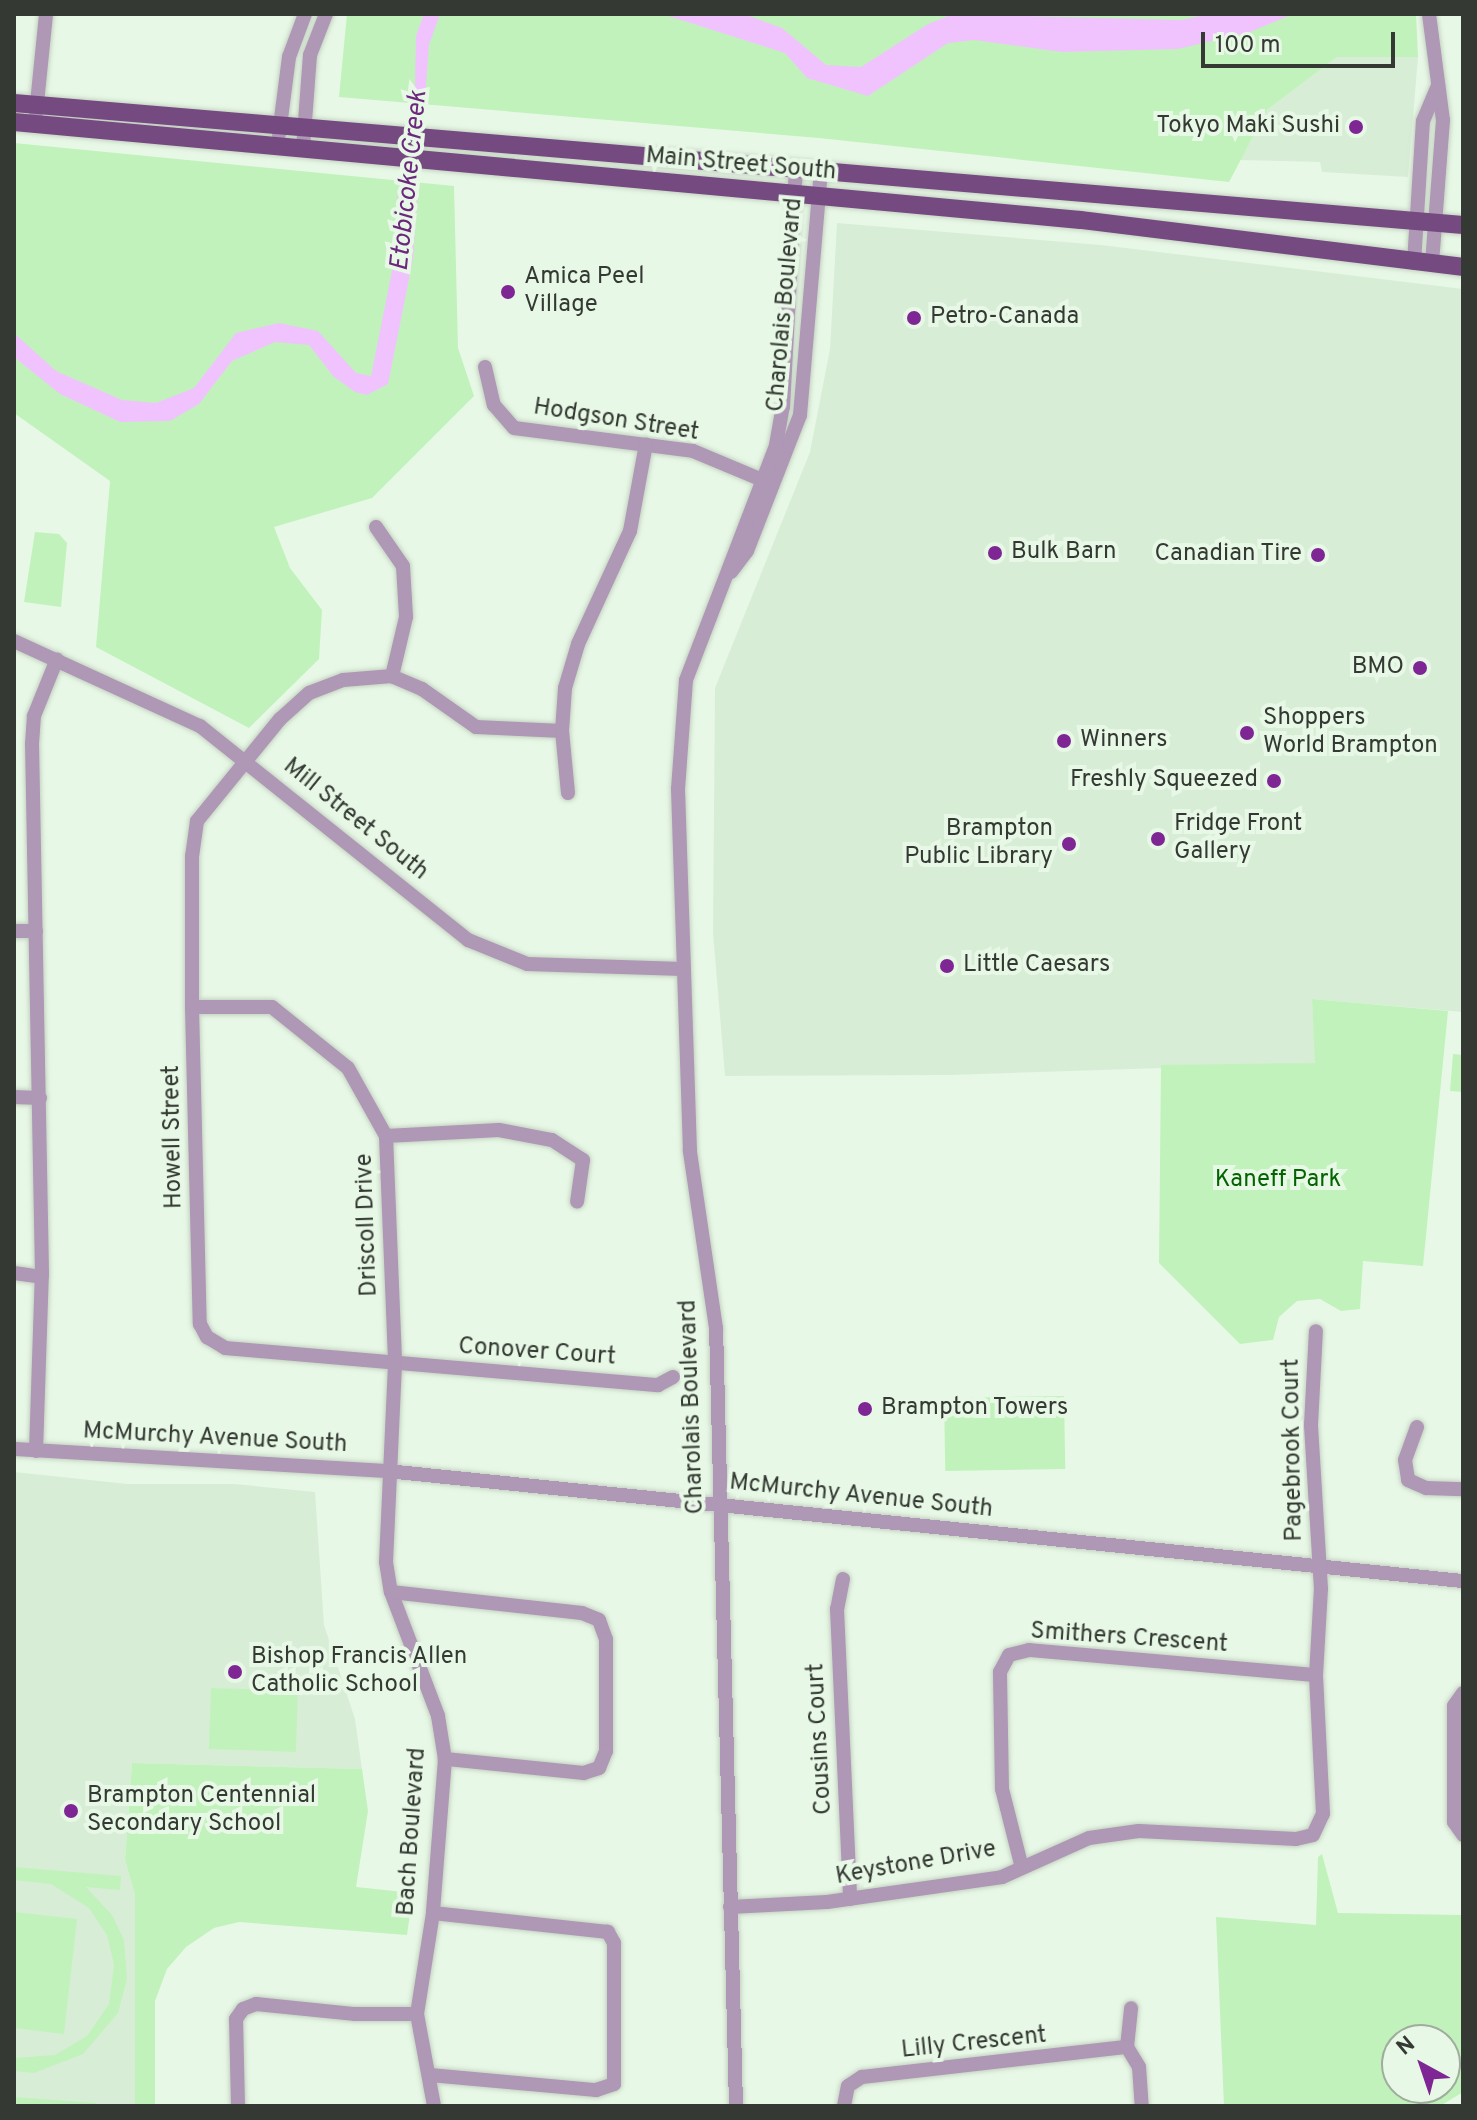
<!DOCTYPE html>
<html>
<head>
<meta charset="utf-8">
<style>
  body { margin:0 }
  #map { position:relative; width:1477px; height:2120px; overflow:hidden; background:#e8f8e6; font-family:Overpass,sans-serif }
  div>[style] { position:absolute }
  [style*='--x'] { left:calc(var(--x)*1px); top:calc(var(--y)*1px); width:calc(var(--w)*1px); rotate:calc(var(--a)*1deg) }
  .built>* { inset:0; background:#d8edd6 }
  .green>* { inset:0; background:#c1f2bc; transform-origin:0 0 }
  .water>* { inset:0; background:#f1c3fe }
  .roads { filter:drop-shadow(0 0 2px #c4d2c2) drop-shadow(0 0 2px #c4d2c2) }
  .minor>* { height:14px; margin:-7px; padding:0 7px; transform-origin:7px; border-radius:7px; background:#af97b6 }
  .major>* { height:18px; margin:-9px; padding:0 9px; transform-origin:9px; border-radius:9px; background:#754a81 }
  .dots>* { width:22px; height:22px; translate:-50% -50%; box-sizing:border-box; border:4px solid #e8f8e6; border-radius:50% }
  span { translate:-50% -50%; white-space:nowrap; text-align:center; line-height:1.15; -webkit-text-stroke:8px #e8f8e6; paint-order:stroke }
  .poi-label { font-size:24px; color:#343a33 }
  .right { translate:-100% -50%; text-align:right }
  .left { translate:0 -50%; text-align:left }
  .street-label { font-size:24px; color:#343a33 }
  .park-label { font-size:24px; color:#046402 }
  .water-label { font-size:26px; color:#6b287d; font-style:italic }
  .frame { position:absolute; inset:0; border:16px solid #343a33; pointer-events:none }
  .north { position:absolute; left:1381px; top:2024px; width:80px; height:80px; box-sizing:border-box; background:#e8f8e6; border:2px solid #a0ac9e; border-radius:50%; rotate:320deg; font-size:22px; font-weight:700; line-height:32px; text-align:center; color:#343a33 }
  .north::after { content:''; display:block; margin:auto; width:28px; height:36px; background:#7e2694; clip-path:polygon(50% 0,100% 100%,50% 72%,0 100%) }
  .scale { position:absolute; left:1201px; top:32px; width:194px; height:36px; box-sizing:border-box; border:4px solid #343a33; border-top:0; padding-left:10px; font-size:24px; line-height:28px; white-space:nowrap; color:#343a33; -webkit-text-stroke:6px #e8f8e6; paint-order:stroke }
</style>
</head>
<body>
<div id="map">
  <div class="built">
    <i style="clip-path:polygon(1337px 57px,1418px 57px,1408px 177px,1322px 172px,1320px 162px,1240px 160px,1267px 110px)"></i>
    <i style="clip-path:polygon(837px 223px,1101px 245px,1463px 289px,1463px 1012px,1312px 999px,1316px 1063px,950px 1075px,725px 1076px,713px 933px,715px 688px,810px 452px,830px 349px)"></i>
    <i style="clip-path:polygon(14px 1472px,128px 1484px,235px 1484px,315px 1492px,324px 1625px,355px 1719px,362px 1769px,132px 1763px,125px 1860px,135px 1895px,135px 2106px,14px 2106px)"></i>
  </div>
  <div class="green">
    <i style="clip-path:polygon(347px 14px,1416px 14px,1418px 57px,1337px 57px,1267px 110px,1229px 182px,819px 138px,339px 97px)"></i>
    <i style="clip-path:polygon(14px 143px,454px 186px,458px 348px,474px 396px,372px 498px,274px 527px,290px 568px,322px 610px,319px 659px,249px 728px,96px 647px,110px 481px,14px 413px)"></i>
    <i style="clip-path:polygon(35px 532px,59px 534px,67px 543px,61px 607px,24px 602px)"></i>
    <i style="clip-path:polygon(1312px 999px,1448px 1011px,1423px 1266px,1363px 1261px,1360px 1309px,1341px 1311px,1320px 1299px,1297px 1301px,1279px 1317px,1273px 1340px,1240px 1344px,1159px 1263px,1161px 1065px,1315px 1063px)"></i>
    <i style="clip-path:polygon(1453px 1054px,1463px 1055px,1463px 1092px,1450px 1091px)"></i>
    <i style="left:1064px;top:1396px;width:73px;height:120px;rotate:89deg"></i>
    <i style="left:211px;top:1688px;width:87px;height:61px;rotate:2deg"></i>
    <i style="clip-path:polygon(132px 1763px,362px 1769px,368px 1811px,356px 1887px,413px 1893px,407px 1935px,239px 1922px,214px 1928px,186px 1947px,167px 1969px,155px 2001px,155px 2106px,135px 2106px,135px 1895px,125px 1860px)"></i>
    <i style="clip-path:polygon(evenodd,1322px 1854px,1338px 1913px,1463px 1915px,1463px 2092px,1440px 2106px,1224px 2106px,1216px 1917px,1316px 1925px,1318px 1857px,1322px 1854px,1397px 2040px,1445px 2040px,1445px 2088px,1397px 2088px,1397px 2040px)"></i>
    <i style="clip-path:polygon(14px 1867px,121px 1876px,120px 1890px,86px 1887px,112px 1915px,124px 1940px,127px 1979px,118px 2013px,83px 2054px,34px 2073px,14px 2071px,14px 2058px,55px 2055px,87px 2036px,109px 2004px,114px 1965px,107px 1935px,89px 1908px,51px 1884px,14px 1880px)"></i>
    <i style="clip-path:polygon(14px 1912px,77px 1919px,64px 2034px,14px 2028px)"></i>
    <i style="clip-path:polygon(14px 2097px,96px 2103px,96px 2106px,14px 2106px)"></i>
  </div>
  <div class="water">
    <i style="clip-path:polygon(424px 14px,440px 14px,429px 45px,413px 259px,388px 384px,367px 395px,355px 392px,333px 376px,309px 345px,275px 342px,232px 361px,199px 404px,170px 421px,120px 422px,60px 394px,14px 357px,14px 333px,56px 371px,122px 400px,156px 403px,194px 388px,236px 333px,279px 323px,318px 331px,356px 373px,371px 376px,395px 256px,397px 200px,415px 87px,416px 36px)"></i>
    <i style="clip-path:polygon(662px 14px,744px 14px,782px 28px,826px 65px,861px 67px,928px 24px,953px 14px,1181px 20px,1209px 14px,1293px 14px,1250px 32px,1178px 49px,1062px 52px,974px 40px,948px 43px,868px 96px,807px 78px,785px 53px)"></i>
  </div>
  <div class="roads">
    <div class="minor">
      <i style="--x:1429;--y:14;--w:107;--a:82.5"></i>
      <i style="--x:1443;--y:120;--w:144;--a:94.4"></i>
      <i style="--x:36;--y:113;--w:100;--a:-84.2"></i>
      <i style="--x:279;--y:134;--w:78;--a:-82.6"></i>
      <i style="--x:289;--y:57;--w:46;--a:-69.6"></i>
      <i style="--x:303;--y:148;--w:93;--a:-85.7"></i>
      <i style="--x:310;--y:55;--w:44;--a:-68.7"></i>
      <i style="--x:1414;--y:263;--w:142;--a:-86.4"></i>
      <i style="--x:1423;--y:121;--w:39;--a:-67"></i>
      <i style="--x:485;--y:367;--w:39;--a:77"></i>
      <i style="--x:494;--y:405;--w:30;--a:49"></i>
      <i style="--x:514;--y:428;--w:180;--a:7.3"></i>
      <i style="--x:693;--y:451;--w:80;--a:22.7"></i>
      <i style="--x:376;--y:527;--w:47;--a:55.3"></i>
      <i style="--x:403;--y:566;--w:51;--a:86.6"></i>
      <i style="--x:406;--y:617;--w:61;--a:103.3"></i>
      <i style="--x:731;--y:572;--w:26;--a:-53"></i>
      <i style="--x:747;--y:551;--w:146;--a:-68.7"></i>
      <i style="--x:800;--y:415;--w:247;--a:-85.1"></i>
      <i style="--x:14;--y:641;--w:205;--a:24.6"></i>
      <i style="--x:200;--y:726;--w:343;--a:38.6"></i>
      <i style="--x:468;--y:940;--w:64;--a:22.1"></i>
      <i style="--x:527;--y:964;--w:156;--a:1.8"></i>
      <i style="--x:562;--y:731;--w:86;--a:-177.3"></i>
      <i style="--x:476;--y:727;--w:66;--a:-144.9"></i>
      <i style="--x:422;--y:689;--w:33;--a:-157"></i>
      <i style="--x:392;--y:676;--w:49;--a:175.3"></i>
      <i style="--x:343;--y:680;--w:36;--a:159"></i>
      <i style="--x:309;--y:693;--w:39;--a:138"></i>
      <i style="--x:280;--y:719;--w:132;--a:129.1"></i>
      <i style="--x:197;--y:821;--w:35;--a:98"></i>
      <i style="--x:192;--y:856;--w:151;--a:90"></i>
      <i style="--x:192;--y:1007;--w:317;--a:88.6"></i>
      <i style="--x:200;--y:1324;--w:15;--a:62"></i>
      <i style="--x:207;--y:1337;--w:21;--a:31"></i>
      <i style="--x:225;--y:1348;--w:435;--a:4.9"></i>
      <i style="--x:658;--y:1385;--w:17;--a:-28"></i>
      <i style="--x:568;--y:793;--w:62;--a:-95.5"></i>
      <i style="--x:562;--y:731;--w:43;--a:-86"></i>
      <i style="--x:565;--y:688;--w:46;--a:-73.5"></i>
      <i style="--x:578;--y:644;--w:124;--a:-65.3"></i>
      <i style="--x:630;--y:531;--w:88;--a:-79.6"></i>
      <i style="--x:14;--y:931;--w:22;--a:0"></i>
      <i style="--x:192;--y:1007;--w:80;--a:0"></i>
      <i style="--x:272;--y:1007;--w:97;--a:38.8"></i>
      <i style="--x:348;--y:1068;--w:78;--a:60.8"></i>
      <i style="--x:386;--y:1136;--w:228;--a:87.7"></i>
      <i style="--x:395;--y:1364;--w:198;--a:92.6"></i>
      <i style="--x:386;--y:1562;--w:30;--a:81"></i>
      <i style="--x:391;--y:1592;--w:133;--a:69.2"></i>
      <i style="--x:438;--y:1716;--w:44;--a:80.8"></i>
      <i style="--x:445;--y:1759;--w:154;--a:94.5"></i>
      <i style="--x:433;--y:1913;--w:102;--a:99"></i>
      <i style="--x:417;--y:2014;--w:94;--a:79.5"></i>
      <i style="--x:14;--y:1097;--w:26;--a:2"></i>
      <i style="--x:386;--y:1136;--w:113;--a:-3"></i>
      <i style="--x:499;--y:1130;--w:54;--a:10.7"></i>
      <i style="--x:552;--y:1140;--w:37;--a:33"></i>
      <i style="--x:583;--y:1160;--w:42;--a:98.1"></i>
      <i style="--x:14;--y:1273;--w:28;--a:8"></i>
      <i style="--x:1417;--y:1427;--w:35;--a:110"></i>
      <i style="--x:1405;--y:1460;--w:20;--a:81"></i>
      <i style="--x:1408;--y:1480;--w:20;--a:24"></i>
      <i style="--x:1426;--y:1488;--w:37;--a:2"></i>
      <i style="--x:14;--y:1449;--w:374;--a:3.4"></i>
      <i style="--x:387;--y:1471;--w:1082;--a:5.84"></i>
      <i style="--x:36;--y:1451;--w:178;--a:-88.1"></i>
      <i style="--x:42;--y:1273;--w:529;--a:-91.08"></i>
      <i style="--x:32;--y:744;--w:28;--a:-86"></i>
      <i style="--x:34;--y:716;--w:61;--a:-68"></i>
      <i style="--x:843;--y:1579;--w:31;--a:101"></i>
      <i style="--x:837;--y:1609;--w:290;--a:87.4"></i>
      <i style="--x:391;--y:1592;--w:192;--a:6.3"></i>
      <i style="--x:582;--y:1613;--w:18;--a:22"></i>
      <i style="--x:599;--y:1620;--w:20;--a:70"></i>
      <i style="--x:606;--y:1639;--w:112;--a:90"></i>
      <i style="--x:606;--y:1751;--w:18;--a:112"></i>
      <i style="--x:599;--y:1768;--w:16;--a:162"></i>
      <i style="--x:584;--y:1773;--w:140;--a:-174.2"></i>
      <i style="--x:1463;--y:1693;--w:16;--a:125"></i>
      <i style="--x:1454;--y:1706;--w:116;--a:90"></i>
      <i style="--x:1454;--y:1822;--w:16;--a:55"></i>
      <i style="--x:1021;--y:1864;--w:77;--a:-104.2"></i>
      <i style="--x:1002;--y:1789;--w:117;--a:-91"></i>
      <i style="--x:1000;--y:1672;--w:19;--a:-62"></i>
      <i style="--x:1009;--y:1655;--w:21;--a:-14"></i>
      <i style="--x:1029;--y:1650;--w:288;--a:5"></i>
      <i style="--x:730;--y:1907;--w:97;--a:-3"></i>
      <i style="--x:827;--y:1902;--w:177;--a:-8.1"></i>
      <i style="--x:1002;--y:1877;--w:95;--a:-24.1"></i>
      <i style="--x:1089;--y:1838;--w:50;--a:-8"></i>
      <i style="--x:1139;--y:1831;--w:157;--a:2.9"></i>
      <i style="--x:1296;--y:1839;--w:17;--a:-13"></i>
      <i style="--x:1313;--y:1835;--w:23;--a:-65"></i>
      <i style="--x:1323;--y:1814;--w:139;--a:-92.9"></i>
      <i style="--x:1316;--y:1675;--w:86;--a:-86.7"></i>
      <i style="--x:1321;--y:1589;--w:164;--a:-93.5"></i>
      <i style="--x:1311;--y:1425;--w:94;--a:-87"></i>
      <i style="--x:1127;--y:2047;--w:39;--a:-84"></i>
      <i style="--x:430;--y:2075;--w:167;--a:5.2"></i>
      <i style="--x:596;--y:2090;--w:19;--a:-18"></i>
      <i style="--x:614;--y:2084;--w:141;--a:-90"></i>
      <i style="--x:614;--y:1943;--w:13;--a:-119"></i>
      <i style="--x:608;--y:1932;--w:176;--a:-173.8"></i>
      <i style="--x:238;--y:2106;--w:87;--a:-91.3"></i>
      <i style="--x:236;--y:2019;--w:12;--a:-55"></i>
      <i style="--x:243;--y:2009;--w:14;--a:-21"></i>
      <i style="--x:256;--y:2004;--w:100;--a:5.8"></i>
      <i style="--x:355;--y:2014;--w:62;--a:0"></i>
      <i style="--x:736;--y:2106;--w:778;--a:-91.47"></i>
      <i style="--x:716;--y:1328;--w:179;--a:-98.4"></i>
      <i style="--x:690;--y:1151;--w:362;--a:-91.9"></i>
      <i style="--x:678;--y:789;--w:109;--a:-85.8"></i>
      <i style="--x:686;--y:680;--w:252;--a:-69"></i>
      <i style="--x:776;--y:445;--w:39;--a:-80"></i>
      <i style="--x:783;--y:407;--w:240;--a:-86.9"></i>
      <i style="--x:844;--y:2106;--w:20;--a:-79"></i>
      <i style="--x:848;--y:2086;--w:17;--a:-33"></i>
      <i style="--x:862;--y:2077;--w:267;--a:-6.5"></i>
      <i style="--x:1127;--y:2047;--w:23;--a:59"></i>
      <i style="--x:1139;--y:2067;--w:39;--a:86"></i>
    </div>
    <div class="major">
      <i style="--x:14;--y:103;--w:1454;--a:4.81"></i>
      <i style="--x:14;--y:122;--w:1071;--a:5.25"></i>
      <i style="--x:1081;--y:220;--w:385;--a:7"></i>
    </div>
  </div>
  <div class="dots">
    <i style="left:1356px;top:127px;background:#7e2694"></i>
    <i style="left:508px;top:292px;background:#7e2694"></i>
    <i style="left:914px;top:318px;background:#7e2694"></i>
    <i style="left:995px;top:553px;background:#7e2694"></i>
    <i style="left:1318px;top:555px;background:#7e2694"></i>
    <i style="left:1420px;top:668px;background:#7e2694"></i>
    <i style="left:1247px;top:733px;background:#7e2694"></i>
    <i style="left:1064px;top:741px;background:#7e2694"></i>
    <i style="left:1274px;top:781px;background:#7e2694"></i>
    <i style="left:1158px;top:839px;background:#7e2694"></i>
    <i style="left:1069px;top:844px;background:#7e2694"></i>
    <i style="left:947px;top:966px;background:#7e2694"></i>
    <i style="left:865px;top:1409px;background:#7e2694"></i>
    <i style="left:235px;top:1672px;background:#7e2694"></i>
    <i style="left:71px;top:1811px;background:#7e2694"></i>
  </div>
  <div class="poi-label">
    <span class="right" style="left:1340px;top:127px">Tokyo Maki Sushi</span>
    <span class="left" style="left:524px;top:292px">Amica Peel<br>Village</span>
    <span class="left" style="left:930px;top:318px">Petro-Canada</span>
    <span class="left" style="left:1011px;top:553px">Bulk Barn</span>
    <span class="right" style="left:1302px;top:555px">Canadian Tire</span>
    <span class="right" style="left:1404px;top:668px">BMO</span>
    <span class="left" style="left:1263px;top:733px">Shoppers<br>World Brampton</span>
    <span class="left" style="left:1080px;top:741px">Winners</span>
    <span class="right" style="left:1258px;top:781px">Freshly Squeezed</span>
    <span class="left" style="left:1174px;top:839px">Fridge Front<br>Gallery</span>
    <span class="right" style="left:1053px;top:844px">Brampton<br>Public Library</span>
    <span class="left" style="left:963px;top:966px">Little Caesars</span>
    <span class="left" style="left:881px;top:1409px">Brampton Towers</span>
    <span class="left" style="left:251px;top:1672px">Bishop Francis Allen<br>Catholic School</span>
    <span class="left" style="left:87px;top:1811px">Brampton Centennial<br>Secondary School</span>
  </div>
  <div class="street-label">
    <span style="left:741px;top:165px;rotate:5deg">Main Street South</span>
    <span style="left:786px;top:305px;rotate:-85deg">Charolais Boulevard</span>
    <span style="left:616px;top:421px;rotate:9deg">Hodgson Street</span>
    <span style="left:355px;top:820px;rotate:39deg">Mill Street South</span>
    <span style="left:174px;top:1137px;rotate:-91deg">Howell Street</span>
    <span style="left:368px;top:1225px;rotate:-92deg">Driscoll Drive</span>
    <span style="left:537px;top:1353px;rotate:4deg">Conover Court</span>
    <span style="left:693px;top:1407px;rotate:-92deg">Charolais Boulevard</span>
    <span style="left:215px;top:1439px;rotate:3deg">McMurchy Avenue South</span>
    <span style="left:1294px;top:1450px;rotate:-91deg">Pagebrook Court</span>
    <span style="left:861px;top:1497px;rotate:6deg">McMurchy Avenue South</span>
    <span style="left:1129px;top:1639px;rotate:4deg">Smithers Crescent</span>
    <span style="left:821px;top:1739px;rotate:-93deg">Cousins Court</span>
    <span style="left:413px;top:1832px;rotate:-86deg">Bach Boulevard</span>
    <span style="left:916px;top:1864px;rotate:-10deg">Keystone Drive</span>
    <span style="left:974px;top:2044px;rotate:-6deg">Lilly Crescent</span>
  </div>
  <div class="park-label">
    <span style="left:1278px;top:1181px">Kaneff Park</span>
  </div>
  <div class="water-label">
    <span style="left:410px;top:181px;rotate:-84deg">Etobicoke Creek</span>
  </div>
  <div class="frame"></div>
  <div class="north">N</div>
  <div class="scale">100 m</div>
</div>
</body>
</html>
